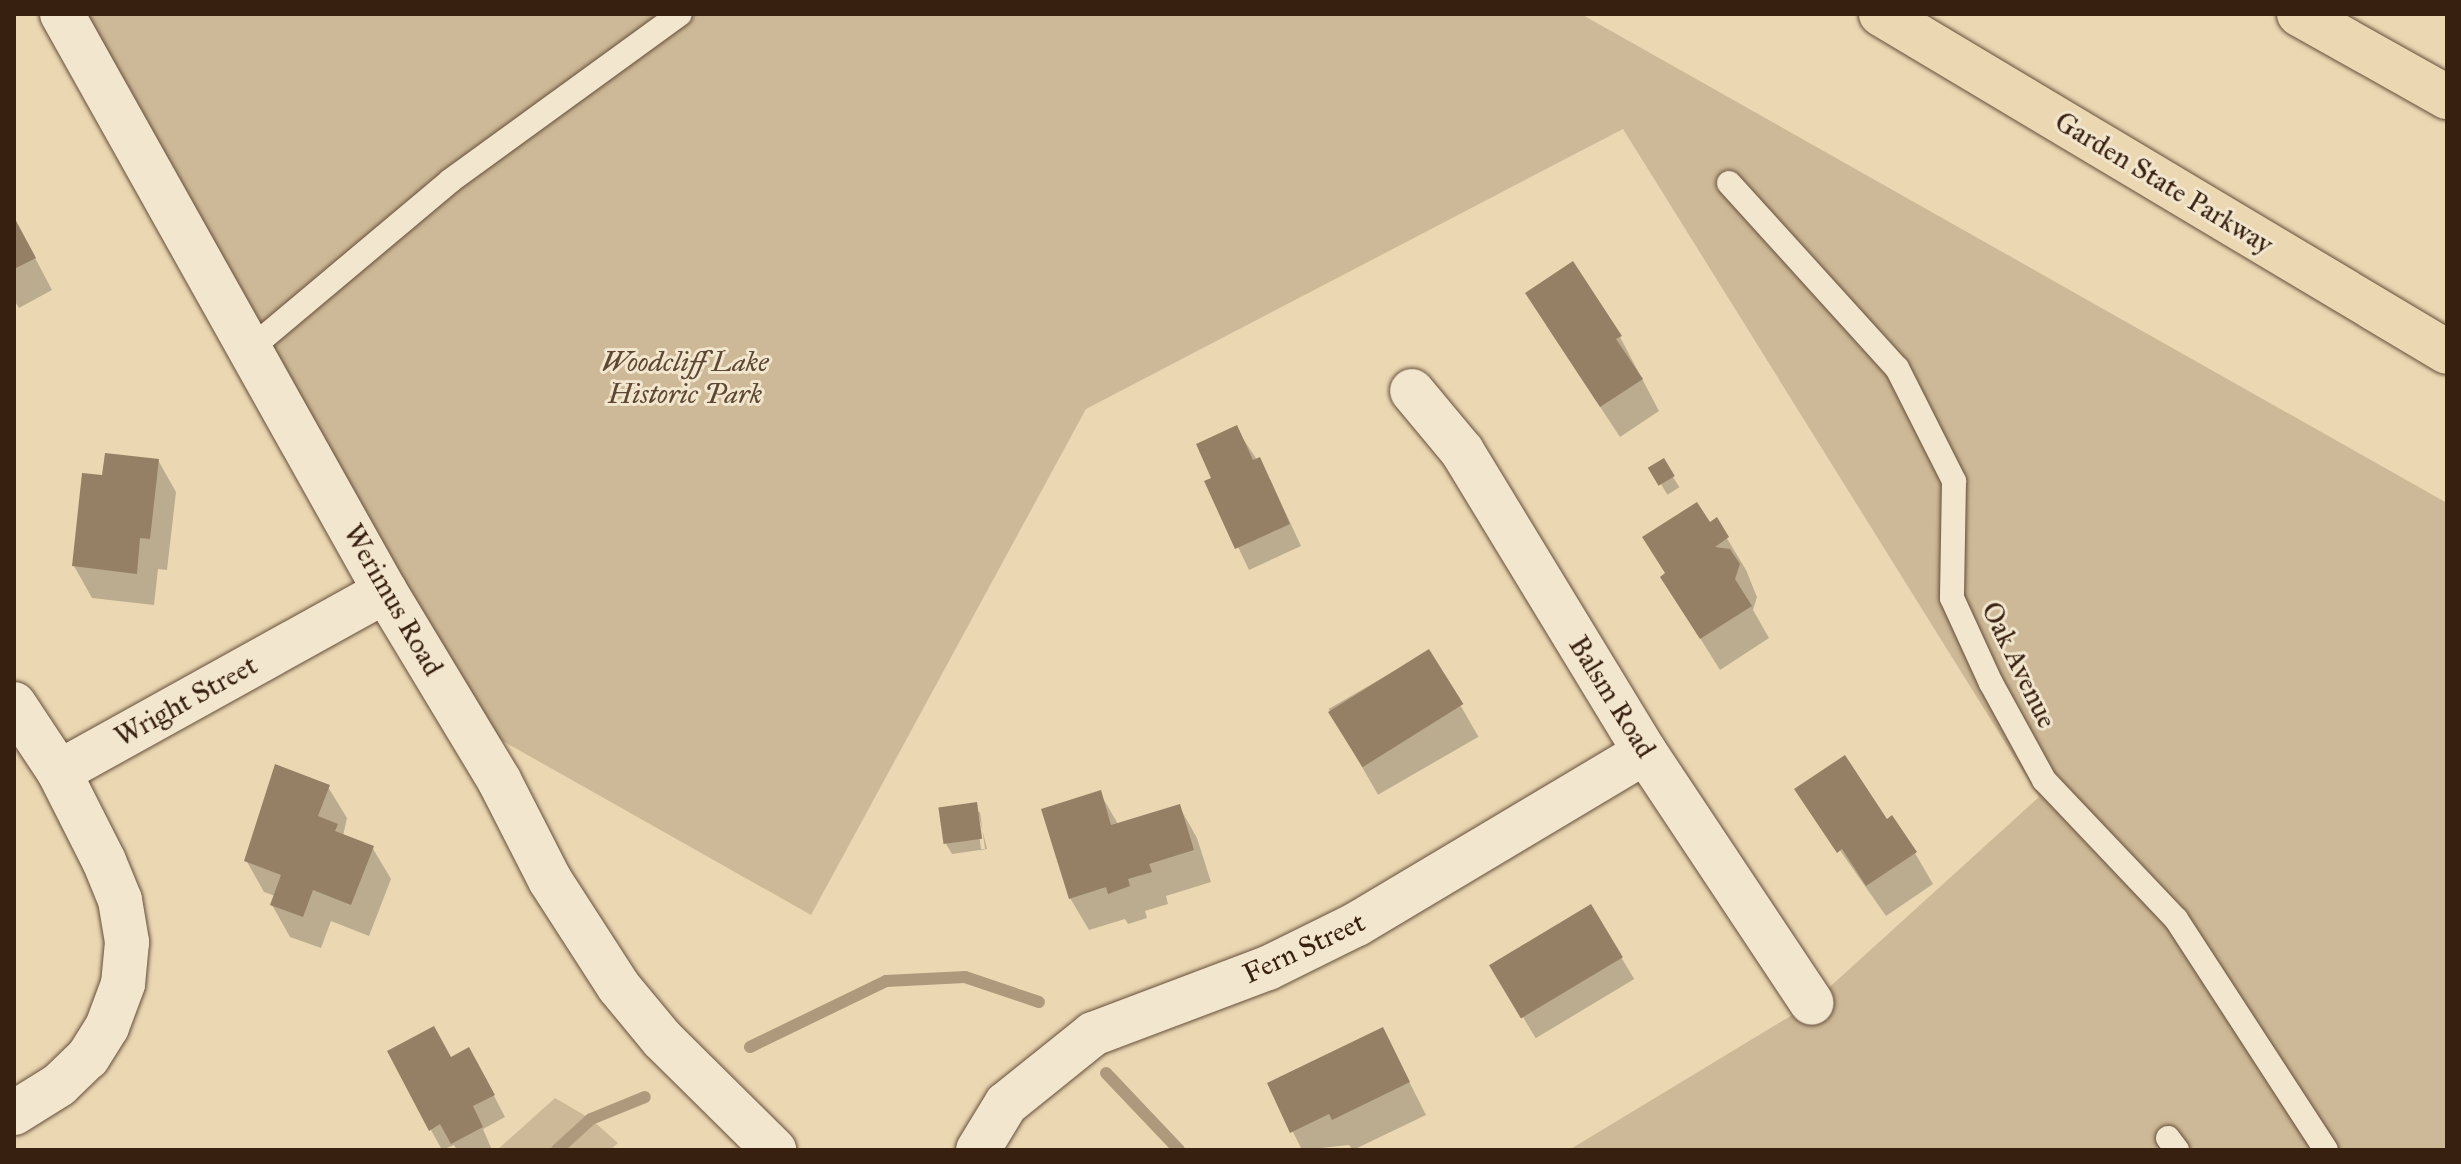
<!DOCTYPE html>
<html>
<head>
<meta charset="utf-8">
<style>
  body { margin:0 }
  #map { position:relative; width:2461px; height:1164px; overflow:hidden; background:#ebd8b3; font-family:"IM FELL Great Primer",serif }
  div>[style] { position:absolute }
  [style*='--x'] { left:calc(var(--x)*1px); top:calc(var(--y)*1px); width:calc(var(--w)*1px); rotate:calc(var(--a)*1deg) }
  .green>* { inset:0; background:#cdb997 }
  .shadow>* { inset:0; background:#0003; transform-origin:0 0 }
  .stream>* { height:12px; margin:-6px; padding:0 6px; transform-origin:6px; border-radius:6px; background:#ae997c }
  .building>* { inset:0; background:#958065; transform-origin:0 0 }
  .roads { filter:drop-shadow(0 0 2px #654e3a) drop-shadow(0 0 2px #654e3a) }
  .service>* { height:24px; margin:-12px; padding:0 12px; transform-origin:12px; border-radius:12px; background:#f2e6ce }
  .minor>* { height:44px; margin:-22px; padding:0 22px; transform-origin:22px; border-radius:22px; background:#f2e6ce }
  .secondary>* { height:44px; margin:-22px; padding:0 22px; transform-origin:22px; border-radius:22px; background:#f2e6ce }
  .motorway>* { height:44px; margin:-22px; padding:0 22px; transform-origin:22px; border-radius:22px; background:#ebd8b3 }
  span { translate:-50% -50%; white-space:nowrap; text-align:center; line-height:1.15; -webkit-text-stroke:6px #f2e6ce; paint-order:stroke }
  .street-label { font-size:28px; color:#382011 }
  .park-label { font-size:28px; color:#5d4632; font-style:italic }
  .frame { position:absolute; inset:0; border:16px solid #382011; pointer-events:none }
</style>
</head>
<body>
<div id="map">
  <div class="green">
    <i style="clip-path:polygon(62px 14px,1581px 14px,2447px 503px,2447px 1150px,1569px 1150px,1812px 1003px,2039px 797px,1623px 129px,1086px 409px,811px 915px,462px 718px)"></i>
    <i style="clip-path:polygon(555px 1098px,591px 1119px,618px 1143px,610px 1150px,497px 1150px)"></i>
  </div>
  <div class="shadow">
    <i style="clip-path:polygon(14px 218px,52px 290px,19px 308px,14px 300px)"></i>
    <i style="clip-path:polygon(1546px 325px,1620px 337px,1659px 411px,1620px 437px)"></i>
    <i style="clip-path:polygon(1236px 428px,1271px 481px,1301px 546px,1249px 570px,1207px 482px,1214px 479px)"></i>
    <i style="clip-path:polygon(158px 460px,176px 492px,167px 570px,158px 569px,154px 605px,92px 598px,74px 566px,104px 477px)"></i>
    <i style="left:1663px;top:461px;width:31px;height:14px;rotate:58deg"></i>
    <i style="clip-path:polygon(1716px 520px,1746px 570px,1757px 597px,1753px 610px,1769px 638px,1720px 670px,1662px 577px)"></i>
    <i style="left:1429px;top:651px;width:99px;height:116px;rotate:60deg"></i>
    <i style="clip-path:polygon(328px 787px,347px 818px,343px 836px,372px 847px,391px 879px,369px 936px,331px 921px,321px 948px,290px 937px,272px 905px,275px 896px,264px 892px,246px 860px)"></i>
    <i style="clip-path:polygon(1797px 789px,1886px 821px,1915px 853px,1933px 884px,1886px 916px)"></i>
    <i style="clip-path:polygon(1100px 793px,1118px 824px,1179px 806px,1197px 838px,1211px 882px,1166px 896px,1168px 904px,1145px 911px,1147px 918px,1128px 924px,1125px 919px,1089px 930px,1070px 898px)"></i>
    <i style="clip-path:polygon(evenodd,976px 804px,987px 849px,952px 854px,946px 844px,976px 804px,976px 812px,980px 812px,985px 849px,981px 849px,976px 812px)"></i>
    <i style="left:1591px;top:907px;width:84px;height:115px;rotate:59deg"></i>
    <i style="clip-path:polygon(1383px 1030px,1426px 1115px,1353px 1150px,1349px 1145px,1302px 1150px,1269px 1084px)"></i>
    <i style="clip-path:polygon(451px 1059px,481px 1071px,505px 1117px,483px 1129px,492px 1150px,457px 1150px,454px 1145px,442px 1150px,431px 1130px)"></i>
  </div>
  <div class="stream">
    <i style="--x:750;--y:1047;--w:151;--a:-25.9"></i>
    <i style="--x:886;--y:981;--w:79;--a:-2.9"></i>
    <i style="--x:965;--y:977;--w:78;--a:18.7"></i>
    <i style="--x:1106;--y:1073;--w:106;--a:46.5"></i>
    <i style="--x:557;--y:1150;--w:46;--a:-42.4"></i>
    <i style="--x:591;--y:1119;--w:58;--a:-22.2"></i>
  </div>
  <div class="building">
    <i style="clip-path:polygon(14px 217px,36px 258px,14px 269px)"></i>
    <i style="clip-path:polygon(1573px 261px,1622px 336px,1616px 339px,1643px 379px,1600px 407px,1525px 293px)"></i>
    <i style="clip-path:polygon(1237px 425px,1253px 460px,1260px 457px,1290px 524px,1235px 549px,1204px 481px,1211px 478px,1196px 444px)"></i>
    <i style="clip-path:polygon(105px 453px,159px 459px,150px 539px,140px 538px,137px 574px,72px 566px,82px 473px,102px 475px)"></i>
    <i style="left:1664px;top:458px;width:21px;height:19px;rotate:59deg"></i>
    <i style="clip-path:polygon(1697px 502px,1710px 522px,1717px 517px,1729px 537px,1715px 547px,1730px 549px,1740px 564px,1735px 579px,1752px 606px,1700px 639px,1660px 577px,1665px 573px,1642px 537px)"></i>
    <i style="left:1429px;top:649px;width:65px;height:119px;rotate:58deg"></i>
    <i style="clip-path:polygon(1845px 755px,1887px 819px,1892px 815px,1917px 852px,1866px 886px,1842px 849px,1837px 853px,1794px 789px)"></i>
    <i style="clip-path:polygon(275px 764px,330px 785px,318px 816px,338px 824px,335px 831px,374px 846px,351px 905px,313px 890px,303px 917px,270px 905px,281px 875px,244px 861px)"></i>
    <i style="clip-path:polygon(1101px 790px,1111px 825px,1180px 804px,1194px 850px,1149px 864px,1152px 872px,1128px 879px,1130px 886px,1108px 894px,1106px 887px,1069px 899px,1041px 809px)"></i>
    <i style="left:977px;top:802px;width:37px;height:39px;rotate:82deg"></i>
    <i style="left:1591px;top:904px;width:62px;height:119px;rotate:59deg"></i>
    <i style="clip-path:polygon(434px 1026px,451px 1057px,469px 1047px,495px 1095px,473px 1106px,483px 1127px,451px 1144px,440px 1124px,429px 1131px,387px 1051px)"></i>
    <i style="clip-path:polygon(1383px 1027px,1410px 1082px,1332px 1120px,1329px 1114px,1290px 1133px,1267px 1083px)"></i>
  </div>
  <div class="roads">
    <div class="service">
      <i style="--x:1729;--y:183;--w:250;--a:47.8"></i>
      <i style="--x:1897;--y:368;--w:127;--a:63.2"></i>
      <i style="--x:1954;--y:481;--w:117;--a:91"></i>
      <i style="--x:1952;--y:598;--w:94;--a:65.4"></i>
      <i style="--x:1991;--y:683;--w:111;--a:61.3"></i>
      <i style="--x:2044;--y:780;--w:192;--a:46.5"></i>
      <i style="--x:2176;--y:919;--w:275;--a:57"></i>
      <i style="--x:250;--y:349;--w:261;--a:-40"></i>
      <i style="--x:450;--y:181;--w:284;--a:-36"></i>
      <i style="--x:2168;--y:1138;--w:15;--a:53"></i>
    </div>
    <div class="minor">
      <i style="--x:1412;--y:391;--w:78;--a:50.2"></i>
      <i style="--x:1462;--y:451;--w:352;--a:58.7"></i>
      <i style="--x:1645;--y:752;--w:301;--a:56.4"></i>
      <i style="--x:14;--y:704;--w:82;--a:56.5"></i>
      <i style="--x:59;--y:772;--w:100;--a:63.2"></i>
      <i style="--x:104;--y:861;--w:42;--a:67.7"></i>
      <i style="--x:120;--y:900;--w:43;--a:80.5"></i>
      <i style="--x:127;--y:942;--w:42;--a:95.4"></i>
      <i style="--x:123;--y:984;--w:46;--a:110.4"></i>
      <i style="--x:107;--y:1027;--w:36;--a:122"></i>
      <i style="--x:88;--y:1057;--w:40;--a:136"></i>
      <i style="--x:59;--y:1085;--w:53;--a:148.1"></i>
      <i style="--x:59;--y:772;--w:373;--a:-29"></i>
      <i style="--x:978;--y:1150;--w:54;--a:-58.7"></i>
      <i style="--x:1006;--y:1104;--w:112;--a:-38.8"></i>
      <i style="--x:1093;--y:1034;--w:187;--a:-20.7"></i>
      <i style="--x:1268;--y:968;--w:99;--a:-26.3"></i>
      <i style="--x:1357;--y:924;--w:335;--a:-30.8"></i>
    </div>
    <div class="secondary">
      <i style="--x:62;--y:14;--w:661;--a:60.76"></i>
      <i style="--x:385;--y:591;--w:221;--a:58.9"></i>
      <i style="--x:499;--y:780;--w:112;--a:63"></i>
      <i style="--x:550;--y:880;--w:127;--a:57.2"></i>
      <i style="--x:619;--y:987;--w:67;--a:50.4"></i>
      <i style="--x:662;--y:1039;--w:158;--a:44.7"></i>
    </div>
    <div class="motorway">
      <i style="--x:1881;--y:14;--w:659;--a:30.84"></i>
      <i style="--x:2299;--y:14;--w:170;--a:29.3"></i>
    </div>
  </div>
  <div class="street-label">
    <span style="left:2164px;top:183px;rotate:31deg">Garden State Parkway</span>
    <span style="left:393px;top:600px;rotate:60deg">Werimus Road</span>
    <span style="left:2019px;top:665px;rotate:64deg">Oak Avenue</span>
    <span style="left:1612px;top:697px;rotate:58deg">Balsm Road</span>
    <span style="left:186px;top:701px;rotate:-29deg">Wright Street</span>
    <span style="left:1304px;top:948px;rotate:-25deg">Fern Street</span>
  </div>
  <div class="park-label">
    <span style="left:685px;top:378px">Woodcliff Lake<br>Historic Park</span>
  </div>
  <div class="frame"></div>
</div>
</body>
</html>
